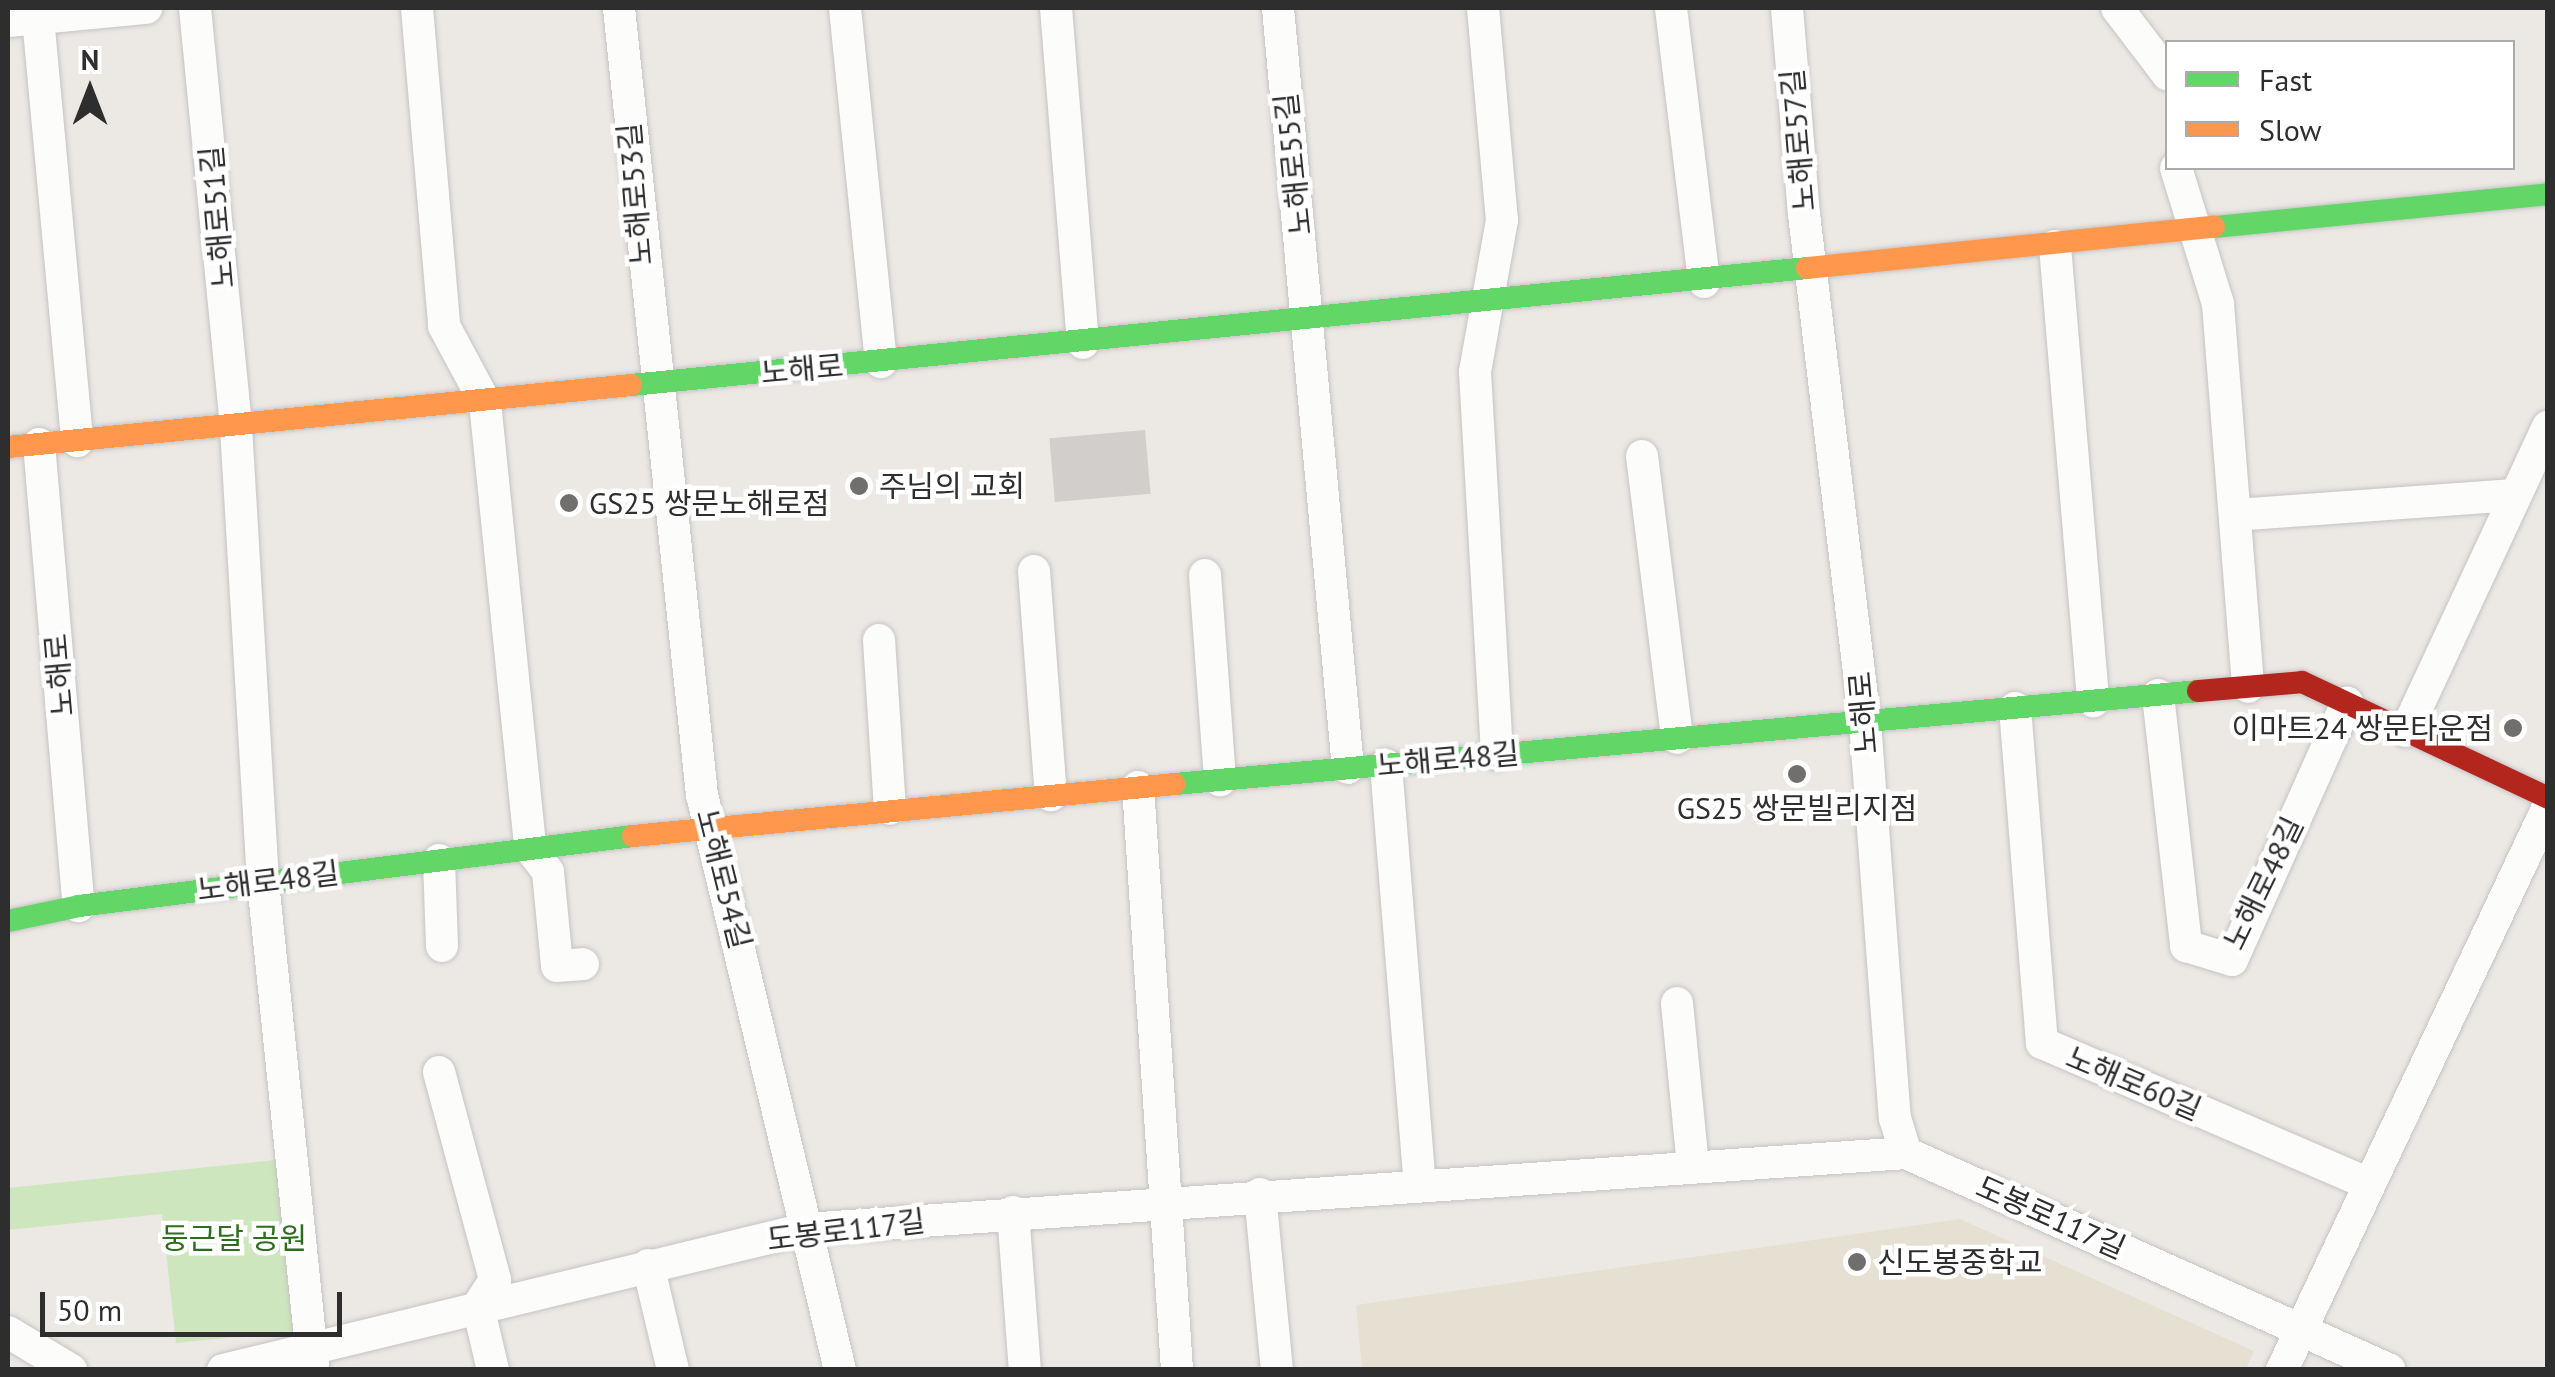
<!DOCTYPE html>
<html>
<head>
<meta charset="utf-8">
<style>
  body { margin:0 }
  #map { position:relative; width:2555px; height:1377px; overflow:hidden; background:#ece8e4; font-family:"PT Sans","Noto Sans KR",sans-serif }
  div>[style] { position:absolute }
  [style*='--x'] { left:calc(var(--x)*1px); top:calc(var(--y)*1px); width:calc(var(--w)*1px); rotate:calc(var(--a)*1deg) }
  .education>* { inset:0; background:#e6e0d3 }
  .green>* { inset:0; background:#cee6be }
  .building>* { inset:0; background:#d1cecb; transform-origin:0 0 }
  .roads { filter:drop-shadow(0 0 2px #c5c4c5) drop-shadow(0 0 2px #c5c4c5) }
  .street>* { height:32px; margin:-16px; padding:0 16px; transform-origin:16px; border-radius:16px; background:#fcfcfb }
  .fast>* { height:22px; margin:-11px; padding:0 11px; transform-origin:11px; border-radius:11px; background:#63d668 }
  .slow>* { height:22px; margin:-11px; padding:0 11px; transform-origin:11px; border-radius:11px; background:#ff974d }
  .jam>* { height:22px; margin:-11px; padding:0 11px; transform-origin:11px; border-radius:11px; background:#b3261e }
  .dots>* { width:28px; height:28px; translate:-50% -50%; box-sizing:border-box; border:5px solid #fff; border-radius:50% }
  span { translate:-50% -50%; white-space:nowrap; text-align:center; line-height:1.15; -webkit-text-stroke:9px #fff; paint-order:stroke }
  .street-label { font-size:30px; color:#2e2e2e }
  .poi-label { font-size:30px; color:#2e2e2e }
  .left { translate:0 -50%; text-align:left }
  .right { translate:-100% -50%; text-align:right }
  .park-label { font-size:30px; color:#2c6e1b }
  .frame { position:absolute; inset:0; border:10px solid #2e2e2e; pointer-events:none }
  .legend { position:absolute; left:2165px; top:40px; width:350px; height:130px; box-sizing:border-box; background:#fff; border:2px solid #ababab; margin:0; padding:12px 18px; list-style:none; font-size:30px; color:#2e2e2e }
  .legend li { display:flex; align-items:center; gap:20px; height:50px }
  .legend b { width:50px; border:2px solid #ababab }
  .north { position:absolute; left:40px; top:40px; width:100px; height:100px; -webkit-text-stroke:8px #fff; paint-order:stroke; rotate:0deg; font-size:28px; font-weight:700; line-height:40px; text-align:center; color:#2e2e2e }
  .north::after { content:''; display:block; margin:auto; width:35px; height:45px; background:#2e2e2e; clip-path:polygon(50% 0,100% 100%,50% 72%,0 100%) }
  .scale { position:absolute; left:40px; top:1292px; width:302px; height:45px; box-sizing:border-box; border:5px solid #2e2e2e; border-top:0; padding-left:12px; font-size:30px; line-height:35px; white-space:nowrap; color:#2e2e2e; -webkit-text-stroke:8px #fff; paint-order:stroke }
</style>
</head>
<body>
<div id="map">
  <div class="education">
    <i style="clip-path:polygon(1960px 1219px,2254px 1351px,2246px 1369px,1362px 1369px,1356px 1305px)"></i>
  </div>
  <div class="green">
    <i style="clip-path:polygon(294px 1158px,312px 1329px,176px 1343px,162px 1214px,8px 1230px,8px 1188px)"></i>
  </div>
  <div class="building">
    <i style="left:1145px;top:430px;width:64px;height:96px;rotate:85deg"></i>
  </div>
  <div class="roads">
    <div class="street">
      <i style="--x:195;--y:8;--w:421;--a:84.4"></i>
      <i style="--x:236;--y:427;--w:456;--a:86.6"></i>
      <i style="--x:263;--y:882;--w:487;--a:84.1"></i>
      <i style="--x:417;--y:8;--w:319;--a:85.1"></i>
      <i style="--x:444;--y:326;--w:86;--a:61.7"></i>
      <i style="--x:485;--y:402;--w:448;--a:84.2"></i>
      <i style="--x:530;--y:848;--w:30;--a:53"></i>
      <i style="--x:548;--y:872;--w:94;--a:84.5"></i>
      <i style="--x:557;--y:966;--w:26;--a:-4"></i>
      <i style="--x:619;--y:8;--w:791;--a:83.98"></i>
      <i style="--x:702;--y:795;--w:591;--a:76.5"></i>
      <i style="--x:845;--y:8;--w:356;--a:84.2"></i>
      <i style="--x:1056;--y:8;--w:336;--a:85.4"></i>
      <i style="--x:1278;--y:8;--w:763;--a:84.74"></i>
      <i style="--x:1483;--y:8;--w:213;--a:84.9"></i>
      <i style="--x:1502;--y:220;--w:154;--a:100.1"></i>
      <i style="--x:1475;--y:372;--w:383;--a:86.7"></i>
      <i style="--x:1671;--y:8;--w:276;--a:83.1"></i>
      <i style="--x:1787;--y:8;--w:207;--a:85.3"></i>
      <i style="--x:1804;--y:214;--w:512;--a:83.15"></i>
      <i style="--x:1865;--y:722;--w:397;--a:85.7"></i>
      <i style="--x:1895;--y:1118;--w:37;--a:73"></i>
      <i style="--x:2117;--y:8;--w:84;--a:52.7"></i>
      <i style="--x:38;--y:18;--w:425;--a:84.7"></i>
      <i style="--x:8;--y:21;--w:139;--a:-5.4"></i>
      <i style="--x:2176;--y:168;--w:142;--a:72.8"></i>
      <i style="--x:2218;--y:304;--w:384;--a:85.5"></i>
      <i style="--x:2055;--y:246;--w:457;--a:85.2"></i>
      <i style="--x:39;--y:444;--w:464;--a:85.1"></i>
      <i style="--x:1642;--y:456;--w:284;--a:82.9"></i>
      <i style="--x:2235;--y:515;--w:281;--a:-4.1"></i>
      <i style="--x:1034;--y:571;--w:225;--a:85.7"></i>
      <i style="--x:1205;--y:575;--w:206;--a:85.8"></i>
      <i style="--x:879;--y:640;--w:169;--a:86.3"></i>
      <i style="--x:2158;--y:695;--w:253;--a:83.6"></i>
      <i style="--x:2186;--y:946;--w:48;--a:16.9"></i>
      <i style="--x:2232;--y:960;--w:282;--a:-65.9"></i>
      <i style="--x:2015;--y:708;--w:336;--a:85.4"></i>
      <i style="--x:2042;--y:1043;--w:356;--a:23.3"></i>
      <i style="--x:2406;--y:731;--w:336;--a:-65"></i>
      <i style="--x:1386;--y:765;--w:420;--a:85.4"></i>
      <i style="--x:1138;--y:787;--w:584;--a:86.17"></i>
      <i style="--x:439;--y:860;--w:86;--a:88"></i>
      <i style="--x:1677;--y:1003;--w:164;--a:84.4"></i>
      <i style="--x:439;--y:1072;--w:215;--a:74.9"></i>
      <i style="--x:495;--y:1280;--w:31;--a:123"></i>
      <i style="--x:478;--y:1306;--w:66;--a:76.8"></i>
      <i style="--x:1260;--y:1194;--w:177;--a:84.5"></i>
      <i style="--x:1013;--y:1212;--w:158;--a:85.7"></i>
      <i style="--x:648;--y:1265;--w:108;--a:76.6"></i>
      <i style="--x:8;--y:1332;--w:74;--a:31.1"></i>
      <i style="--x:223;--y:1370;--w:600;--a:-13.6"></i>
      <i style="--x:806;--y:1229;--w:1103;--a:-3.95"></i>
      <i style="--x:1906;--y:1153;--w:530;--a:24.15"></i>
      <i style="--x:2282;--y:1370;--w:623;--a:-64.71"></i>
    </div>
    <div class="fast">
      <i style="--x:2214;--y:227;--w:336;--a:-5.6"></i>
      <i style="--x:631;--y:385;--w:1182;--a:-5.68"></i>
      <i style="--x:1175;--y:784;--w:1027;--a:-5.19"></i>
      <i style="--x:8;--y:921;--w:73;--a:-11.9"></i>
      <i style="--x:79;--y:906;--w:558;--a:-7.2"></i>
    </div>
    <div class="slow">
      <i style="--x:1807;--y:268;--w:409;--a:-5.8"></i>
      <i style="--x:8;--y:447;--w:626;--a:-5.68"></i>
      <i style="--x:633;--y:836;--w:544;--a:-5.48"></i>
    </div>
    <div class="jam">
      <i style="--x:2198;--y:691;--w:104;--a:-4.9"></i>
      <i style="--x:2302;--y:682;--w:272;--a:25.2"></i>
    </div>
  </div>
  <div class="dots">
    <i style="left:859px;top:486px;background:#706f6e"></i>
    <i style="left:569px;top:503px;background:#706f6e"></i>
    <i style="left:2513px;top:728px;background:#706f6e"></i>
    <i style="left:1797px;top:774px;background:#706f6e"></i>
    <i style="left:1857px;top:1262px;background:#706f6e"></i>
  </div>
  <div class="street-label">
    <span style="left:1798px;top:140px;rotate:-95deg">노해로57길</span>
    <span style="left:1293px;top:164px;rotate:-96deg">노해로55길</span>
    <span style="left:635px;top:194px;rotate:-95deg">노해로53길</span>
    <span style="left:217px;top:217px;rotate:-95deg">노해로51길</span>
    <span style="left:802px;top:369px;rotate:-5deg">노해로</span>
    <span style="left:59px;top:675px;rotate:-95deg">노해로</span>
    <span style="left:1863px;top:713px;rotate:-95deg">노해로</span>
    <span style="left:1448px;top:759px;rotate:-5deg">노해로48길</span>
    <span style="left:724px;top:879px;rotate:76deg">노해로54길</span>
    <span style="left:268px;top:881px;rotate:-7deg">노해로48길</span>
    <span style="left:2263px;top:883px;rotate:-64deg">노해로48길</span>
    <span style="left:2134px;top:1083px;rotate:23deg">노해로60길</span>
    <span style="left:2051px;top:1217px;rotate:24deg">도봉로117길</span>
    <span style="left:846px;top:1230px;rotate:-7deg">도봉로117길</span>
  </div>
  <div class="poi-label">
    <span class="left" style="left:879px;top:486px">주님의 교회</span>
    <span class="left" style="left:589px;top:503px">GS25 쌍문노해로점</span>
    <span class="right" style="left:2493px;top:728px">이마트24 쌍문타운점</span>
    <span style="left:1797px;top:808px">GS25 쌍문빌리지점</span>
    <span class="left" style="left:1877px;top:1262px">신도봉중학교</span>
  </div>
  <div class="park-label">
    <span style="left:234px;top:1238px">둥근달 공원</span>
  </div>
  <div class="frame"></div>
  <ul class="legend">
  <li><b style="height:12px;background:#63d668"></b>Fast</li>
  <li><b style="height:12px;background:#ff974d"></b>Slow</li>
  </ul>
  <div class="north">N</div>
  <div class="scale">50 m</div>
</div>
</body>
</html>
